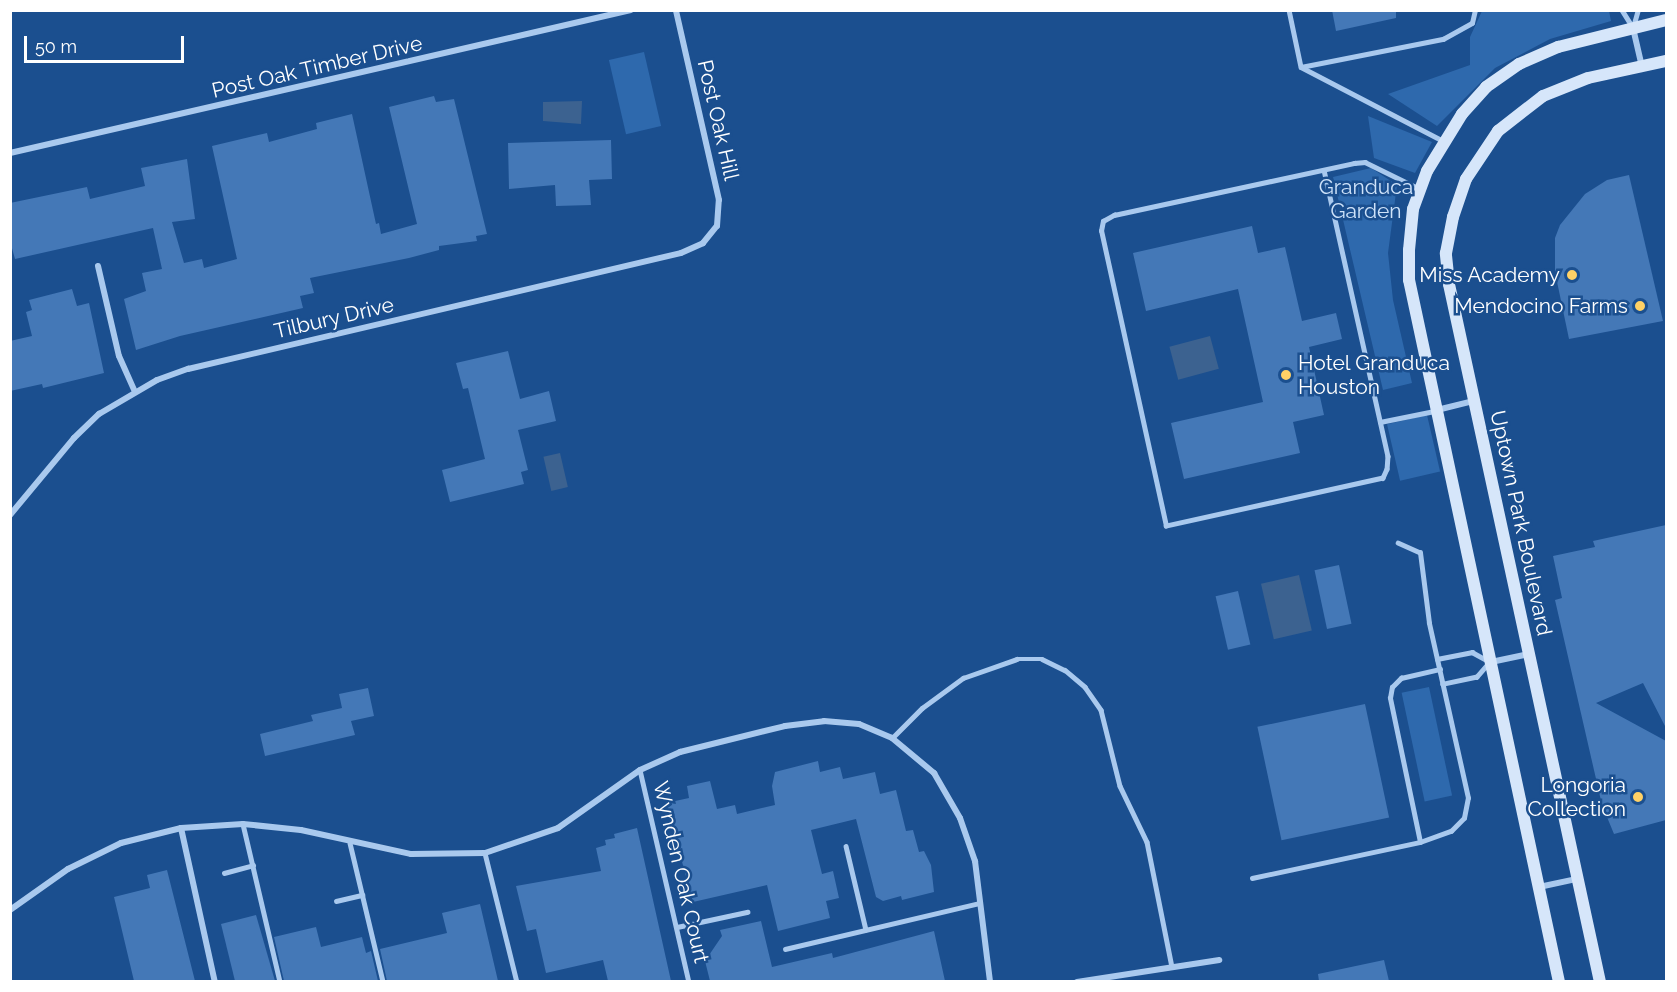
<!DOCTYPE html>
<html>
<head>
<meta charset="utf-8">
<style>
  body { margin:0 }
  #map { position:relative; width:1677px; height:992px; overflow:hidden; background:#1b4f8f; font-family:Raleway,sans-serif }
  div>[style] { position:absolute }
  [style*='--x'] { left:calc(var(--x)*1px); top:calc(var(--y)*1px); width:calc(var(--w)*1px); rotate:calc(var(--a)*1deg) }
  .green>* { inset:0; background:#2e69ad; transform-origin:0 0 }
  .water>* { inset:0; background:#3c6290; transform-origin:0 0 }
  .building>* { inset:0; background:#4478b7; transform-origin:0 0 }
  .lane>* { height:4.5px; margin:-2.25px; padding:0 2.25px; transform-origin:2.25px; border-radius:2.25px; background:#a9c9ee }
  .street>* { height:6px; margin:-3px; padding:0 3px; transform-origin:3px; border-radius:3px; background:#a9c9ee }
  .secondary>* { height:12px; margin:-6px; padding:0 6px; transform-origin:6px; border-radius:6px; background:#d6e6fa }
  .dots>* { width:16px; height:16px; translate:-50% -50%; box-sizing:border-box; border:3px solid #1b4f8f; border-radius:50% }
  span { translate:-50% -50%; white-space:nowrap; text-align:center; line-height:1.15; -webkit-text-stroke:5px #1b4f8f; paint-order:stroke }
  .street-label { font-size:21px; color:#fff }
  .park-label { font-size:21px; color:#cfe3fa }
  .poi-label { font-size:21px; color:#fff }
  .right { translate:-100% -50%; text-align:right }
  .left { translate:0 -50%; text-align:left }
  .frame { position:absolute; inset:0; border:12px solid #fff; pointer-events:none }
  .scale { position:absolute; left:24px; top:36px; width:160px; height:27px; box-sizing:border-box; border:3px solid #fff; border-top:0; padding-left:8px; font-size:18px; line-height:21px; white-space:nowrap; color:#fff; -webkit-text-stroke:4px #1b4f8f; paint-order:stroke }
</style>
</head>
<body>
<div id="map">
  <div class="green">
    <i style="clip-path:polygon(1482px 11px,1609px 11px,1611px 21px,1550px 39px,1495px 68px,1437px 126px,1388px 94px,1470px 65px,1470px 37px)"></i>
    <i style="left:644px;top:52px;width:76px;height:36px;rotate:77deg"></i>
    <i style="clip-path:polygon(1368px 116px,1432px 142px,1415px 173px,1374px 158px)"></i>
    <i style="clip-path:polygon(1371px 168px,1397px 185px,1388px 253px,1393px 300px,1412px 383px,1383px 390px,1333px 177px)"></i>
    <i style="left:1427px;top:415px;width:58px;height:41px;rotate:77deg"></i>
    <i style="left:1429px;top:687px;width:111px;height:28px;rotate:78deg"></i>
  </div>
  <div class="water">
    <i style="clip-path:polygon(582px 101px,581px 124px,543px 121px,543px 102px)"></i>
    <i style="left:1210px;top:336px;width:34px;height:42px;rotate:75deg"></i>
    <i style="left:560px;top:453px;width:35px;height:17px;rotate:77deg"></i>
    <i style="left:1299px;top:575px;width:57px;height:39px;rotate:77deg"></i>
  </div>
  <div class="building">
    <i style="clip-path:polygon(1332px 10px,1396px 10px,1396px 18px,1336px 31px)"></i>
    <i style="clip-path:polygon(434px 96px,436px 102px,454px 99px,487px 234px,476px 236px,477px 241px,439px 246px,439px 250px,409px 258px,310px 278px,314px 293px,300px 296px,303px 308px,180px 336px,136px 350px,124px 299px,146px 291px,142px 273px,162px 269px,153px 228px,15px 259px,10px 241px,10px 203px,87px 187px,90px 199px,145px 186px,141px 168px,187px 159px,195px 219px,172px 222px,184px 263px,202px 259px,204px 268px,237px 259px,212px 146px,267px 133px,269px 142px,317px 129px,316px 123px,352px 114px,376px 224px,379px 223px,381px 234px,417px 224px,389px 107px)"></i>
    <i style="clip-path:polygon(611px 140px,612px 179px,589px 180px,591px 205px,556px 206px,555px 185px,509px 189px,508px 143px)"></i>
    <i style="clip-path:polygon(1629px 175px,1663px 321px,1569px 339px,1555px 272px,1555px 238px,1560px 225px,1585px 194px,1607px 180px)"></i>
    <i style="clip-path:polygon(1252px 226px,1258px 253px,1285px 247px,1302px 321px,1336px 313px,1342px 339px,1309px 347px,1324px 415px,1293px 422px,1300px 453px,1184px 479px,1171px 423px,1263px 402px,1238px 289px,1146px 311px,1133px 253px)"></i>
    <i style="clip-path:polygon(72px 289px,77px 306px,89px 303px,104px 373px,43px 388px,42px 384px,10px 391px,10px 341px,32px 336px,26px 312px,32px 310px,29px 300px)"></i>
    <i style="clip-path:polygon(508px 351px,520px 399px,549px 391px,556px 421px,518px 430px,528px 470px,521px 472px,524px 484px,450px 502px,442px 470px,485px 459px,468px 388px,463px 389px,456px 363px)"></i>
    <i style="clip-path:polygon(1666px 525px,1666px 728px,1643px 683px,1596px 703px,1666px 741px,1666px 820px,1614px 834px,1602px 805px,1555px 600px,1562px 598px,1553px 556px,1595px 547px,1593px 541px)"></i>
    <i style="left:1339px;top:565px;width:60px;height:25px;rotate:78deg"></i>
    <i style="left:1238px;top:591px;width:55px;height:23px;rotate:77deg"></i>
    <i style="clip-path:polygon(368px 688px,374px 716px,351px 721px,355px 735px,265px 756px,260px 734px,313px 721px,311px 715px,342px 708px,339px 694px)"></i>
    <i style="left:1365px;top:704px;width:116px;height:110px;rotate:78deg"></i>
    <i style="clip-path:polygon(818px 761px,820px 772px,840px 767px,843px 779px,875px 772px,880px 794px,896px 790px,906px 831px,913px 830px,919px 852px,924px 851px,931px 865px,934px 892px,902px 900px,901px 896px,883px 901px,876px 897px,856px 819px,811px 830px,822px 874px,833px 871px,839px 898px,826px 901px,830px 918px,778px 931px,767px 885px,693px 902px,666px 803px,689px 798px,687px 786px,710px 781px,717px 809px,735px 805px,737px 814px,775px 805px,772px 786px,775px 772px)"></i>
    <i style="clip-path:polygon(637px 828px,671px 981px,608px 981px,603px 960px,546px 973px,536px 929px,527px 931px,516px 886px,601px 871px,596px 848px,606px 845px,605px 840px,615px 838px,614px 834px)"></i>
    <i style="clip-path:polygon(167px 870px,195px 981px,134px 981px,114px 897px,150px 888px,147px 875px)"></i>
    <i style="clip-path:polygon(480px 904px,498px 981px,387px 981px,380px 949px,447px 933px,442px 913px)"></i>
    <i style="clip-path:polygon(256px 915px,275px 981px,235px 981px,221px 924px)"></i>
    <i style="clip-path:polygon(761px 921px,772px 967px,832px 953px,833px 958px,934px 931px,945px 981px,710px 981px,705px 961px,722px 936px,720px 930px)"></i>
    <i style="clip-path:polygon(316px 927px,321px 947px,362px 937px,366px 953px,371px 951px,378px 981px,284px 981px,274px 937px)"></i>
    <i style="clip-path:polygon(1384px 960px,1389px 981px,1319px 981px,1318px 974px)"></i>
  </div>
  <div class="lane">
    <i style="--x:1289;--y:10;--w:58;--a:78.1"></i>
    <i style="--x:1301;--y:67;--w:160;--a:27.5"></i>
    <i style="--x:1622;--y:10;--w:19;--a:58"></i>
    <i style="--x:1633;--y:27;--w:18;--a:-74"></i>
    <i style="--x:1301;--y:67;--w:145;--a:-11.2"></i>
    <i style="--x:1443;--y:39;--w:33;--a:-29"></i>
    <i style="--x:1472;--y:23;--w:13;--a:-77"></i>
    <i style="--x:1324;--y:170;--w:293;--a:77.4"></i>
    <i style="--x:1388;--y:456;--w:13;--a:94"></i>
    <i style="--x:1387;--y:469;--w:10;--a:114"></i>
    <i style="--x:1383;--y:478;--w:222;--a:167.5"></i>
    <i style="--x:1166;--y:526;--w:302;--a:-102.4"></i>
    <i style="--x:1101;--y:231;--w:10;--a:-79"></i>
    <i style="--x:1103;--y:221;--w:13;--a:-29"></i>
    <i style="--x:1114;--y:215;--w:246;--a:-12.2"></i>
    <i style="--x:1354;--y:163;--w:11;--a:-5"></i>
    <i style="--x:1365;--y:162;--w:59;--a:26.1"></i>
    <i style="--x:1380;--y:422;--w:55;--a:-11.5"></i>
    <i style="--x:1437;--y:659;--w:36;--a:-11"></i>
    <i style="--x:1472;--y:652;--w:21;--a:29"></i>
    <i style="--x:1490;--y:662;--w:20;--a:131"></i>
    <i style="--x:1477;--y:677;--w:35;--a:168"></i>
    <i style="--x:892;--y:738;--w:42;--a:-45"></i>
    <i style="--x:922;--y:708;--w:51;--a:-36.2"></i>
    <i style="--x:963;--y:678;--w:57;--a:-19.4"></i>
    <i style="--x:1017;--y:659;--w:25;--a:0"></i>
    <i style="--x:1042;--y:659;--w:25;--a:26"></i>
    <i style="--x:1065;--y:670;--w:26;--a:40"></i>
    <i style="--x:1085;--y:687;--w:28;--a:55"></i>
    <i style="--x:1101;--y:710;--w:78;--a:76"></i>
    <i style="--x:1120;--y:786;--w:62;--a:64.3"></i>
    <i style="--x:1147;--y:842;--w:127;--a:78.7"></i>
    <i style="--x:640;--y:770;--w:218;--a:77"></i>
    <i style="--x:243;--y:824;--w:162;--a:76.8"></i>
    <i style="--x:1420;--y:842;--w:147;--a:-101.8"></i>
    <i style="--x:1390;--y:698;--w:11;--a:-80"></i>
    <i style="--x:1392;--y:687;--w:13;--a:-45"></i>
    <i style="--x:1401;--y:678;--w:40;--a:-13"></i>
    <i style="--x:350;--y:843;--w:143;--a:76.6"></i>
    <i style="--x:846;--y:846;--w:86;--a:76.6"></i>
    <i style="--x:485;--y:853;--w:133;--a:76.1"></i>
    <i style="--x:224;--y:873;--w:30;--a:-15"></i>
    <i style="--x:1252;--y:878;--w:172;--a:-12.1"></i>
    <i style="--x:1420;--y:842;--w:33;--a:-20"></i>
    <i style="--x:1451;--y:831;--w:18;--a:-45"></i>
    <i style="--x:1464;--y:818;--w:20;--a:-79"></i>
    <i style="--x:1468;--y:798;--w:179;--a:-102.6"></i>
    <i style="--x:1429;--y:623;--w:71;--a:-97.3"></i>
    <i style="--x:1420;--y:553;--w:24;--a:-156"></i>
    <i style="--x:336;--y:901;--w:27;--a:-13"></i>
    <i style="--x:677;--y:927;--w:72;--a:-12.1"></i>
    <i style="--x:785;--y:949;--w:200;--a:-13.3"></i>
  </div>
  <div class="street">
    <i style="--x:1633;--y:28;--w:39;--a:77"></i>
    <i style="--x:10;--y:153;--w:637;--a:-12.97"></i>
    <i style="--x:98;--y:266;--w:92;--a:76.9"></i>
    <i style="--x:119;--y:356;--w:39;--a:66"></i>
    <i style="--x:1437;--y:410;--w:38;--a:-14"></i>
    <i style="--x:10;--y:515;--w:100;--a:-50.3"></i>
    <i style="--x:74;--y:438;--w:35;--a:-44"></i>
    <i style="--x:99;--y:414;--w:67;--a:-30.4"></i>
    <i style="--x:157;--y:380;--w:33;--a:-20"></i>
    <i style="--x:188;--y:369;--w:506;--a:-13.24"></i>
    <i style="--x:681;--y:253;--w:24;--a:-24"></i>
    <i style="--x:703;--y:243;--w:22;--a:-51"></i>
    <i style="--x:717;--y:226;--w:26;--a:-86"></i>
    <i style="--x:719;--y:200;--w:195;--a:-102.8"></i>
    <i style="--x:1491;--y:662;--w:38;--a:-12"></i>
    <i style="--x:181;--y:828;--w:158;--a:77.6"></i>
    <i style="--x:1539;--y:887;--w:40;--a:-12"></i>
    <i style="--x:10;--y:910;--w:71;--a:-35.3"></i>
    <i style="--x:68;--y:869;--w:59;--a:-26.1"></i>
    <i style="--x:121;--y:843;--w:62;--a:-14"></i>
    <i style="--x:181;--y:828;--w:62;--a:-3.7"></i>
    <i style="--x:243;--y:824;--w:58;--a:5.9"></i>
    <i style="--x:301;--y:830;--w:113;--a:12.3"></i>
    <i style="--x:411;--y:854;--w:74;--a:-0.8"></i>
    <i style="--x:485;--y:853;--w:77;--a:-18.9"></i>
    <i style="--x:558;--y:828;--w:100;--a:-35.3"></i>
    <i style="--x:640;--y:770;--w:44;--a:-24.2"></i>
    <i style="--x:680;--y:752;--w:108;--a:-13.9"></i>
    <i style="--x:785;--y:726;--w:39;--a:-7"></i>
    <i style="--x:824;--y:721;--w:35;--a:5"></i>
    <i style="--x:859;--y:724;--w:36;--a:23"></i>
    <i style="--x:892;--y:738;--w:55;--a:39.8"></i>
    <i style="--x:934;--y:773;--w:52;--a:60"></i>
    <i style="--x:960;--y:818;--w:46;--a:70.8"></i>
    <i style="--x:975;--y:861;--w:122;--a:82.9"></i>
    <i style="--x:1077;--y:982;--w:144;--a:-8.8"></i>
  </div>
  <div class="secondary">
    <i style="--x:1559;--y:982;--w:718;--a:-102.06"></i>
    <i style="--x:1409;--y:280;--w:30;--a:-90"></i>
    <i style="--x:1409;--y:250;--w:41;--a:-84.4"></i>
    <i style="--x:1413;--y:209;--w:40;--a:-69.8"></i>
    <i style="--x:1427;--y:171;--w:67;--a:-58.4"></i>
    <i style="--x:1462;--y:114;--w:36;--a:-48"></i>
    <i style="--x:1486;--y:87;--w:40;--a:-34.9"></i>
    <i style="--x:1519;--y:64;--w:43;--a:-23.6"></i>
    <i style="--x:1558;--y:47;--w:111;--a:-14"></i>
    <i style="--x:1600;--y:982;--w:714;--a:-102.21"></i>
    <i style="--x:1449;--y:284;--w:31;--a:-96"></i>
    <i style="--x:1446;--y:253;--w:37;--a:-79"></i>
    <i style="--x:1453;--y:217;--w:40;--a:-71.1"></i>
    <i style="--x:1466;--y:179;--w:58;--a:-56.3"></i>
    <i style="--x:1498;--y:131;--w:57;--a:-37.9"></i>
    <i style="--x:1543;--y:96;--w:48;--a:-21.8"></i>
    <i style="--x:1588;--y:78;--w:80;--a:-12.3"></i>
  </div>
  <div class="dots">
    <i style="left:1572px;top:275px;background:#ffd166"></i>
    <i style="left:1640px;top:306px;background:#ffd166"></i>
    <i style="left:1286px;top:375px;background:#ffd166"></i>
    <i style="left:1638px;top:797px;background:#ffd166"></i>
  </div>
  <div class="street-label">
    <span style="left:317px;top:67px;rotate:-13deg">Post Oak Timber Drive</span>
    <span style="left:718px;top:120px;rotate:77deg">Post Oak Hill</span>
    <span style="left:334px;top:318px;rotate:-13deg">Tilbury Drive</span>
    <span style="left:1521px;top:523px;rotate:78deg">Uptown Park Boulevard</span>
    <span style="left:681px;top:872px;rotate:77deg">Wynden Oak Court</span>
  </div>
  <div class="park-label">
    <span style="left:1366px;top:199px">Granduca<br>Garden</span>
  </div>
  <div class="poi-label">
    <span class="right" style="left:1560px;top:275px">Miss Academy</span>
    <span class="right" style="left:1628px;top:306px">Mendocino Farms</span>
    <span class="left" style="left:1298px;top:375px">Hotel Granduca<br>Houston</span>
    <span class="right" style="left:1626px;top:797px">Longoria<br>Collection</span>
  </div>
  <div class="frame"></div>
  <div class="scale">50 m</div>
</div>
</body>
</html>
